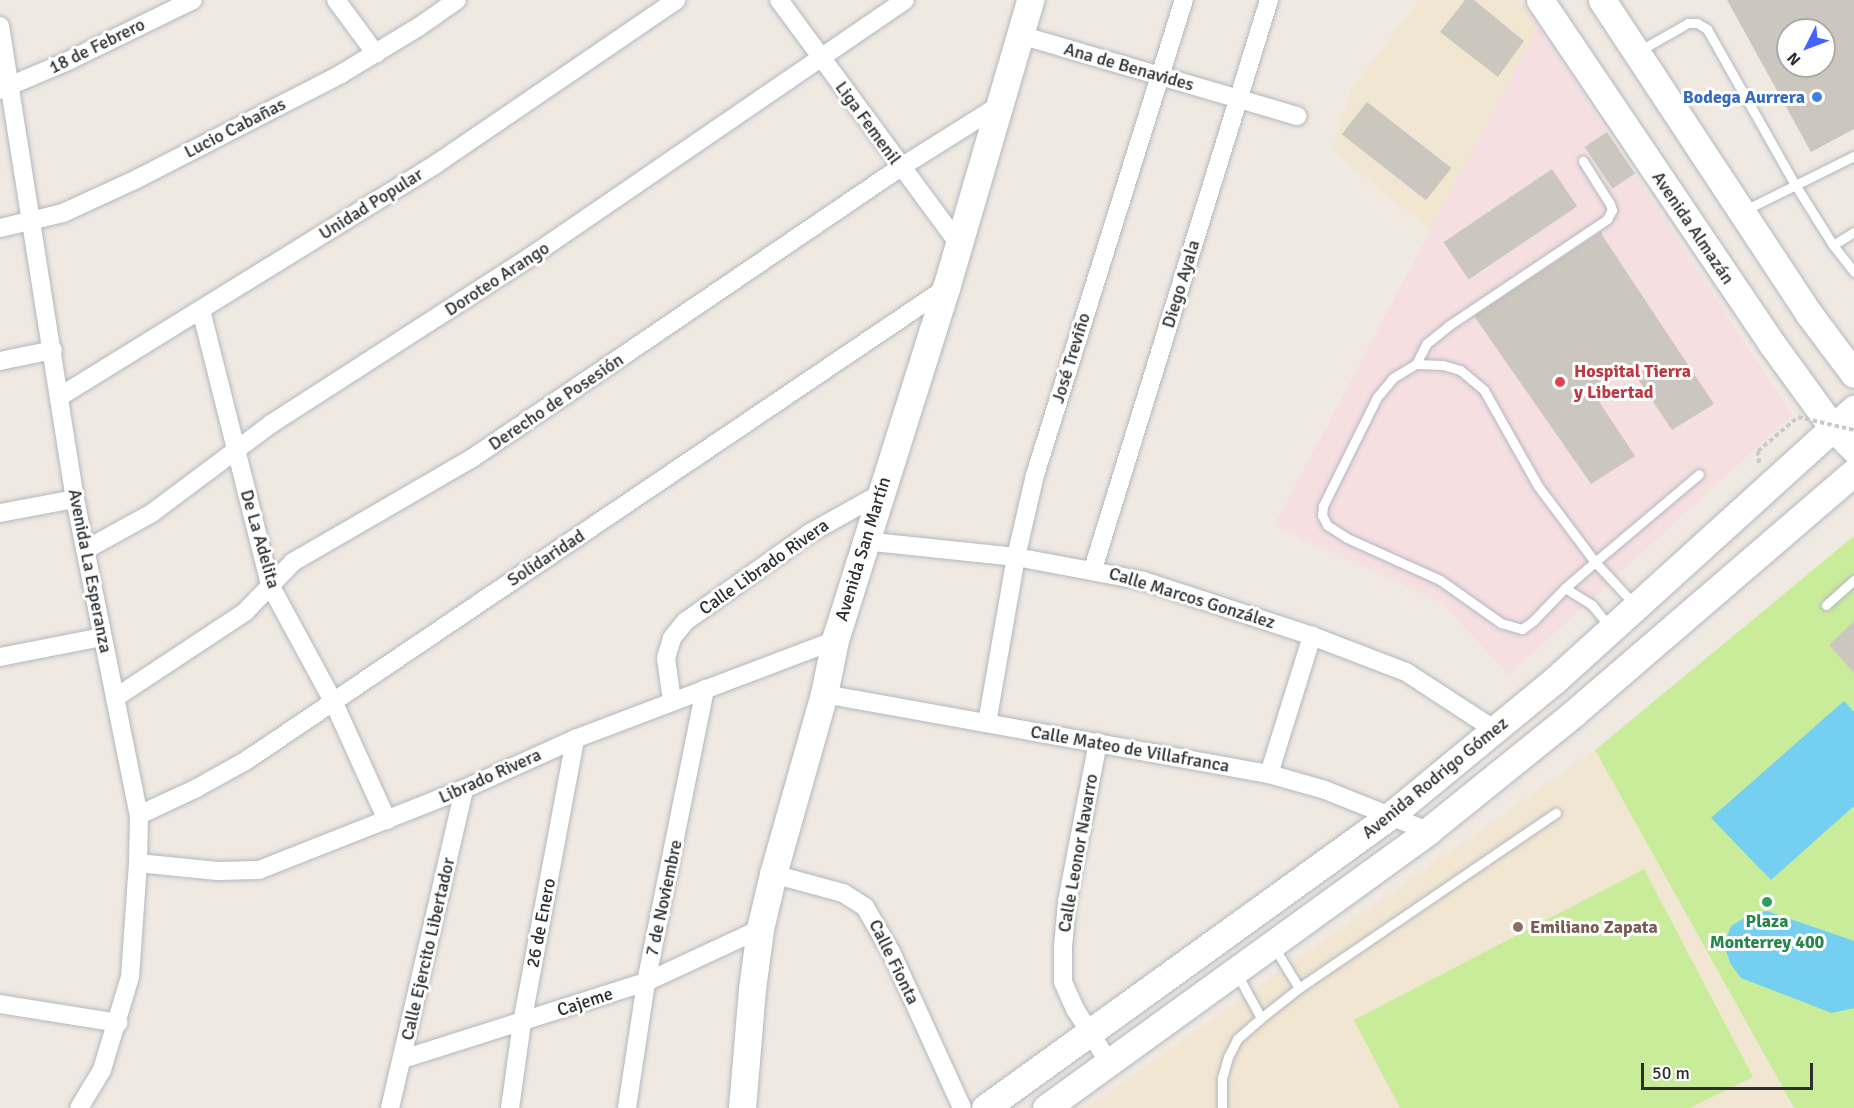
<!DOCTYPE html>
<html>
<head>
<meta charset="utf-8">
<style>
  body { margin:0 }
  #map { position:relative; width:1854px; height:1108px; overflow:hidden; background:#efe9e1; font-family:Signika,sans-serif }
  div>[style] { position:absolute }
  [style*='--x'] { left:calc(var(--x)*1px); top:calc(var(--y)*1px); width:calc(var(--w)*1px); rotate:calc(var(--a)*1deg) }
  .education>* { inset:0; background:#f0e6d1 }
  .medical>* { inset:0; background:#f5dfe0 }
  .pitch>* { inset:0; background:#c9ec9a }
  .water>* { inset:0; background:#75cff0 }
  .building>* { inset:0; background:#cbc7bf; transform-origin:0 0 }
  .path>* { height:4px; margin-top:-2px; transform-origin:0; background:repeating-linear-gradient(90deg,#c9c9c9 0 4.5px,transparent 0 7.5px) }
  .roads { filter:drop-shadow(0 0 2px #b4b7c1) drop-shadow(0 0 2px #b4b7c1) }
  .lane>* { height:9px; margin:-4.5px; padding:0 4.5px; transform-origin:4.5px; border-radius:4.5px; background:#fff }
  .street>* { height:18px; margin:-9px; padding:0 9px; transform-origin:9px; border-radius:9px; background:#fff }
  .secondary>* { height:27px; margin:-13.5px; padding:0 13.5px; transform-origin:13.5px; border-radius:13.5px; background:#fff }
  .path-bridge>* { height:4px; margin-top:-2px; transform-origin:0; background:repeating-linear-gradient(90deg,#c9c9c9 0 4.5px,transparent 0 7.5px) }
  .dots>* { width:16px; height:16px; translate:-50% -50%; box-sizing:border-box; border:3px solid #fff; border-radius:50% }
  span { translate:-50% -50%; white-space:nowrap; text-align:center; line-height:1.15; -webkit-text-stroke:6px #fff; paint-order:stroke }
  .street-label { font-size:18px; color:#2e2e2e }
  .shop-label { font-size:18px; color:#366cbe; font-weight:700 }
  .right { translate:-100% -50%; text-align:right }
  .health-label { font-size:18px; color:#be3a42; font-weight:700 }
  .left { translate:0 -50%; text-align:left }
  .leisure-label { font-size:18px; color:#27864d; font-weight:700 }
  .education-label { font-size:18px; color:#785e54; font-weight:700 }
  .north { position:absolute; left:1776px; top:18px; width:60px; height:60px; box-sizing:border-box; background:#fff; border:2px solid #ababab; border-radius:50%; rotate:228deg; font-size:16px; font-weight:700; line-height:24px; text-align:center; color:#2e2e2e }
  .north::after { content:''; display:block; margin:auto; width:21px; height:27px; background:#4264fb; clip-path:polygon(50% 0,100% 100%,50% 72%,0 100%) }
  .scale { position:absolute; left:1641px; top:1063px; width:172px; height:27px; box-sizing:border-box; border:3px solid #2e2e2e; border-top:0; padding-left:8px; font-size:18px; line-height:21px; white-space:nowrap; color:#2e2e2e; -webkit-text-stroke:4px #fff; paint-order:stroke }
</style>
</head>
<body>
<div id="map">
  <div class="education">
    <i style="clip-path:polygon(1420px 0,1520px 0,1538px 27px,1430px 230px,1332px 149px,1352px 88px)"></i>
    <i style="clip-path:polygon(1595px 750px,1792px 1105px,1787px 1108px,1087px 1108px)"></i>
  </div>
  <div class="medical">
    <i style="clip-path:polygon(1538px 27px,1792px 415px,1509px 675px,1441px 602px,1274px 526px)"></i>
  </div>
  <div class="pitch">
    <i style="clip-path:polygon(1854px 536px,1854px 1108px,1794px 1108px,1595px 750px)"></i>
    <i style="clip-path:polygon(1644px 869px,1753px 1077px,1690px 1108px,1400px 1108px,1354px 1020px)"></i>
  </div>
  <div class="water">
    <i style="clip-path:polygon(1844px 701px,1854px 712px,1854px 806px,1771px 880px,1711px 818px)"></i>
    <i style="clip-path:polygon(1767px 911px,1854px 941px,1854px 1008px,1832px 1013px,1741px 978px,1730px 963px,1724px 944px,1731px 926px,1746px 917px)"></i>
  </div>
  <div class="building">
    <i style="clip-path:polygon(1465px 0,1474px 0,1524px 41px,1498px 77px,1440px 32px)"></i>
    <i style="clip-path:polygon(evenodd,1727px 0,1854px 0,1854px 129px,1811px 152px,1727px 0,1788px 30px,1824px 30px,1824px 66px,1788px 66px,1788px 30px)"></i>
    <i style="left:1367px;top:102px;width:107px;height:41px;rotate:38deg"></i>
    <i style="left:1607px;top:132px;width:50px;height:27px;rotate:56deg"></i>
    <i style="left:1552px;top:169px;width:45px;height:131px;rotate:56deg"></i>
    <i style="clip-path:polygon(1602px 231px,1602px 235px,1714px 404px,1672px 430px,1627px 363px,1590px 388px,1635px 456px,1591px 484px,1474px 316px)"></i>
    <i style="clip-path:polygon(1854px 621px,1854px 673px,1829px 645px)"></i>
  </div>
  <div class="path">
    <i style="--x:1758;--y:451;--w:12;--a:85"></i>
  </div>
  <div class="roads">
    <div class="lane">
      <i style="--x:1637;--y:52;--w:59;--a:-29.6"></i>
      <i style="--x:1688;--y:23;--w:9;--a:0"></i>
      <i style="--x:1697;--y:23;--w:12;--a:31"></i>
      <i style="--x:1707;--y:29;--w:180;--a:60.5"></i>
      <i style="--x:1796;--y:186;--w:70;--a:57.9"></i>
      <i style="--x:1833;--y:245;--w:34;--a:52"></i>
      <i style="--x:1743;--y:211;--w:124;--a:-26.4"></i>
      <i style="--x:1833;--y:245;--w:25;--a:-32"></i>
      <i style="--x:1416;--y:364;--w:22;--a:-63"></i>
      <i style="--x:1426;--y:344;--w:28;--a:-39"></i>
      <i style="--x:1448;--y:326;--w:192;--a:-33.9"></i>
      <i style="--x:1607;--y:219;--w:10;--a:-61"></i>
      <i style="--x:1612;--y:210;--w:6;--a:-108"></i>
      <i style="--x:1610;--y:204;--w:51;--a:-122.1"></i>
      <i style="--x:1565;--y:588;--w:32;--a:32"></i>
      <i style="--x:1592;--y:605;--w:28;--a:51"></i>
      <i style="--x:1635;--y:605;--w:59;--a:-132.9"></i>
      <i style="--x:1595;--y:562;--w:95;--a:-126.9"></i>
      <i style="--x:1538;--y:486;--w:110;--a:-119.4"></i>
      <i style="--x:1484;--y:390;--w:31;--a:-140"></i>
      <i style="--x:1460;--y:370;--w:18;--a:-164"></i>
      <i style="--x:1443;--y:365;--w:27;--a:-178"></i>
      <i style="--x:1416;--y:364;--w:27;--a:149"></i>
      <i style="--x:1393;--y:378;--w:25;--a:130"></i>
      <i style="--x:1377;--y:397;--w:122;--a:116.4"></i>
      <i style="--x:1323;--y:506;--w:9;--a:96"></i>
      <i style="--x:1322;--y:515;--w:11;--a:63"></i>
      <i style="--x:1327;--y:525;--w:24;--a:33"></i>
      <i style="--x:1347;--y:538;--w:102;--a:24.3"></i>
      <i style="--x:1440;--y:580;--w:75;--a:35.2"></i>
      <i style="--x:1501;--y:623;--w:22;--a:16"></i>
      <i style="--x:1522;--y:629;--w:14;--a:-36"></i>
      <i style="--x:1533;--y:621;--w:46;--a:-45.9"></i>
      <i style="--x:1565;--y:588;--w:40;--a:-41"></i>
      <i style="--x:1595;--y:562;--w:136;--a:-40.2"></i>
      <i style="--x:1826;--y:605;--w:38;--a:-42"></i>
      <i style="--x:1274;--y:947;--w:48;--a:58.6"></i>
      <i style="--x:1236;--y:972;--w:52;--a:61.5"></i>
      <i style="--x:1222;--y:1108;--w:30;--a:-90"></i>
      <i style="--x:1222;--y:1078;--w:22;--a:-74"></i>
      <i style="--x:1228;--y:1057;--w:20;--a:-63"></i>
      <i style="--x:1237;--y:1039;--w:32;--a:-41"></i>
      <i style="--x:1261;--y:1018;--w:48;--a:-38.3"></i>
      <i style="--x:1299;--y:988;--w:311;--a:-34.3"></i>
    </div>
    <div class="street">
      <i style="--x:336;--y:0;--w:67;--a:53.5"></i>
      <i style="--x:779;--y:0;--w:303;--a:53.6"></i>
      <i style="--x:0;--y:26;--w:479;--a:81"></i>
      <i style="--x:75;--y:499;--w:322;--a:78.6"></i>
      <i style="--x:139;--y:815;--w:48;--a:91.2"></i>
      <i style="--x:138;--y:863;--w:114;--a:94"></i>
      <i style="--x:130;--y:977;--w:97;--a:106.8"></i>
      <i style="--x:102;--y:1070;--w:44;--a:121.2"></i>
      <i style="--x:1020;--y:35;--w:289;--a:16.3"></i>
      <i style="--x:0;--y:90;--w:74;--a:-23.1"></i>
      <i style="--x:68;--y:61;--w:139;--a:-26"></i>
      <i style="--x:0;--y:228;--w:65;--a:-13.4"></i>
      <i style="--x:63;--y:213;--w:81;--a:-24.7"></i>
      <i style="--x:137;--y:179;--w:229;--a:-27.2"></i>
      <i style="--x:341;--y:74;--w:92;--a:-31.3"></i>
      <i style="--x:420;--y:26;--w:45;--a:-35.1"></i>
      <i style="--x:201;--y:310;--w:284;--a:75.9"></i>
      <i style="--x:270;--y:585;--w:132;--a:61.5"></i>
      <i style="--x:333;--y:701;--w:131;--a:65.6"></i>
      <i style="--x:0;--y:361;--w:54;--a:-11.7"></i>
      <i style="--x:59;--y:397;--w:443;--a:-31.7"></i>
      <i style="--x:436;--y:164;--w:291;--a:-34.3"></i>
      <i style="--x:0;--y:513;--w:76;--a:-10.6"></i>
      <i style="--x:864;--y:541;--w:153;--a:6"></i>
      <i style="--x:1016;--y:557;--w:130;--a:10.6"></i>
      <i style="--x:1144;--y:581;--w:177;--a:18.1"></i>
      <i style="--x:1312;--y:636;--w:101;--a:21"></i>
      <i style="--x:1406;--y:672;--w:106;--a:33.1"></i>
      <i style="--x:85;--y:550;--w:77;--a:-28.9"></i>
      <i style="--x:152;--y:513;--w:149;--a:-36.8"></i>
      <i style="--x:271;--y:424;--w:305;--a:-32.8"></i>
      <i style="--x:527;--y:259;--w:458;--a:-34.4"></i>
      <i style="--x:1093;--y:569;--w:596;--a:-72.81"></i>
      <i style="--x:0;--y:657;--w:104;--a:-11.1"></i>
      <i style="--x:824;--y:694;--w:452;--a:10.2"></i>
      <i style="--x:1269;--y:774;--w:58;--a:15.9"></i>
      <i style="--x:1325;--y:790;--w:111;--a:21.7"></i>
      <i style="--x:115;--y:698;--w:156;--a:-33.5"></i>
      <i style="--x:245;--y:612;--w:69;--a:-46.2"></i>
      <i style="--x:293;--y:562;--w:206;--a:-30.1"></i>
      <i style="--x:471;--y:459;--w:520;--a:-34.18"></i>
      <i style="--x:901;--y:167;--w:117;--a:-32.1"></i>
      <i style="--x:672;--y:701;--w:43;--a:-97.9"></i>
      <i style="--x:666;--y:658;--w:21;--a:-73"></i>
      <i style="--x:672;--y:638;--w:22;--a:-51"></i>
      <i style="--x:686;--y:621;--w:152;--a:-35.4"></i>
      <i style="--x:810;--y:533;--w:80;--a:-29.1"></i>
      <i style="--x:987;--y:723;--w:169;--a:-80.1"></i>
      <i style="--x:1016;--y:557;--w:84;--a:-77"></i>
      <i style="--x:1035;--y:475;--w:498;--a:-72.6"></i>
      <i style="--x:1098;--y:742;--w:163;--a:101"></i>
      <i style="--x:1067;--y:902;--w:45;--a:95.1"></i>
      <i style="--x:1063;--y:947;--w:35;--a:90"></i>
      <i style="--x:1063;--y:982;--w:30;--a:66"></i>
      <i style="--x:1075;--y:1009;--w:62;--a:57.6"></i>
      <i style="--x:1269;--y:774;--w:145;--a:-72.7"></i>
      <i style="--x:139;--y:815;--w:62;--a:-24.9"></i>
      <i style="--x:195;--y:789;--w:60;--a:-29.1"></i>
      <i style="--x:247;--y:760;--w:843;--a:-34.03"></i>
      <i style="--x:138;--y:863;--w:80;--a:5.7"></i>
      <i style="--x:218;--y:871;--w:41;--a:-1.4"></i>
      <i style="--x:259;--y:870;--w:220;--a:-21.6"></i>
      <i style="--x:464;--y:789;--w:122;--a:-24.2"></i>
      <i style="--x:575;--y:739;--w:278;--a:-20.8"></i>
      <i style="--x:773;--y:874;--w:73;--a:15.2"></i>
      <i style="--x:843;--y:893;--w:26;--a:32"></i>
      <i style="--x:865;--y:907;--w:52;--a:60"></i>
      <i style="--x:891;--y:952;--w:171;--a:65.5"></i>
      <i style="--x:0;--y:1004;--w:120;--a:9.1"></i>
      <i style="--x:403;--y:1059;--w:255;--a:-17.6"></i>
      <i style="--x:646;--y:982;--w:126;--a:-24.9"></i>
      <i style="--x:390;--y:1108;--w:327;--a:-76.9"></i>
      <i style="--x:510;--y:1108;--w:86;--a:-82"></i>
      <i style="--x:522;--y:1023;--w:289;--a:-79.4"></i>
      <i style="--x:627;--y:1108;--w:127;--a:-81.4"></i>
      <i style="--x:646;--y:982;--w:299;--a:-78.6"></i>
    </div>
    <div class="secondary">
      <i style="--x:1540;--y:0;--w:415;--a:56"></i>
      <i style="--x:1772;--y:344;--w:104;--a:54"></i>
      <i style="--x:1833;--y:428;--w:30;--a:45"></i>
      <i style="--x:1602;--y:0;--w:376;--a:56.6"></i>
      <i style="--x:1809;--y:314;--w:75;--a:53.1"></i>
      <i style="--x:742;--y:1108;--w:119;--a:-85.2"></i>
      <i style="--x:752;--y:989;--w:61;--a:-82.4"></i>
      <i style="--x:760;--y:929;--w:57;--a:-76.7"></i>
      <i style="--x:773;--y:874;--w:187;--a:-74.2"></i>
      <i style="--x:824;--y:694;--w:55;--a:-78.5"></i>
      <i style="--x:835;--y:640;--w:369;--a:-72.5"></i>
      <i style="--x:946;--y:288;--w:300;--a:-73.7"></i>
      <i style="--x:985;--y:1108;--w:501;--a:-35.82"></i>
      <i style="--x:1391;--y:815;--w:212;--a:-39.5"></i>
      <i style="--x:1555;--y:680;--w:404;--a:-42.2"></i>
      <i style="--x:1046;--y:1108;--w:472;--a:-35.9"></i>
      <i style="--x:1428;--y:831;--w:188;--a:-38.9"></i>
      <i style="--x:1574;--y:713;--w:369;--a:-40.7"></i>
    </div>
  </div>
  <div class="path-bridge">
    <i style="--x:1758;--y:451;--w:52;--a:-40.4"></i>
    <i style="--x:1798;--y:417;--w:57;--a:13.1"></i>
  </div>
  <div class="dots">
    <i style="left:1817px;top:97px;background:#3f7fe0"></i>
    <i style="left:1560px;top:382px;background:#e0444e"></i>
    <i style="left:1767px;top:902px;background:#2e9e5b"></i>
    <i style="left:1518px;top:927px;background:#8d6e63"></i>
  </div>
  <div class="street-label">
    <span style="left:97px;top:46px;rotate:-26deg">18 de Febrero</span>
    <span style="left:1129px;top:67px;rotate:16deg">Ana de Benavides</span>
    <span style="left:868px;top:123px;rotate:54deg">Liga Femenil</span>
    <span style="left:235px;top:128px;rotate:-27deg">Lucio Cabañas</span>
    <span style="left:371px;top:204px;rotate:-32deg">Unidad Popular</span>
    <span style="left:1693px;top:228px;rotate:56deg">Avenida Almazán</span>
    <span style="left:497px;top:279px;rotate:-33deg">Doroteo Arango</span>
    <span style="left:1181px;top:284px;rotate:-73deg">Diego Ayala</span>
    <span style="left:1071px;top:358px;rotate:-73deg">José Treviño</span>
    <span style="left:556px;top:402px;rotate:-34deg">Derecho de Posesión</span>
    <span style="left:260px;top:539px;rotate:74deg">De La Adelita</span>
    <span style="left:863px;top:549px;rotate:-73deg">Avenida San Martín</span>
    <span style="left:546px;top:558px;rotate:-33deg">Solidaridad</span>
    <span style="left:764px;top:567px;rotate:-35deg">Calle Librado Rivera</span>
    <span style="left:90px;top:571px;rotate:79deg">Avenida La Esperanza</span>
    <span style="left:1192px;top:598px;rotate:17deg">Calle Marcos González</span>
    <span style="left:1130px;top:749px;rotate:10deg">Calle Mateo de Villafranca</span>
    <span style="left:490px;top:776px;rotate:-24deg">Librado Rivera</span>
    <span style="left:1435px;top:778px;rotate:-39deg">Avenida Rodrigo Gómez</span>
    <span style="left:1078px;top:853px;rotate:-80deg">Calle Leonor Navarro</span>
    <span style="left:664px;top:898px;rotate:-78deg">7 de Noviembre</span>
    <span style="left:541px;top:923px;rotate:-79deg">26 de Enero</span>
    <span style="left:428px;top:949px;rotate:-77deg">Calle Ejercito Libertador</span>
    <span style="left:894px;top:962px;rotate:64deg">Calle Fionta</span>
    <span style="left:585px;top:1002px;rotate:-18deg">Cajeme</span>
  </div>
  <div class="shop-label">
    <span class="right" style="left:1805px;top:97px">Bodega Aurrera</span>
  </div>
  <div class="health-label">
    <span class="left" style="left:1574px;top:382px">Hospital Tierra<br>y Libertad</span>
  </div>
  <div class="leisure-label">
    <span style="left:1767px;top:932px">Plaza<br>Monterrey 400</span>
  </div>
  <div class="education-label">
    <span class="left" style="left:1530px;top:927px">Emiliano Zapata</span>
  </div>
  <div class="north">N</div>
  <div class="scale">50 m</div>
</div>
</body>
</html>
